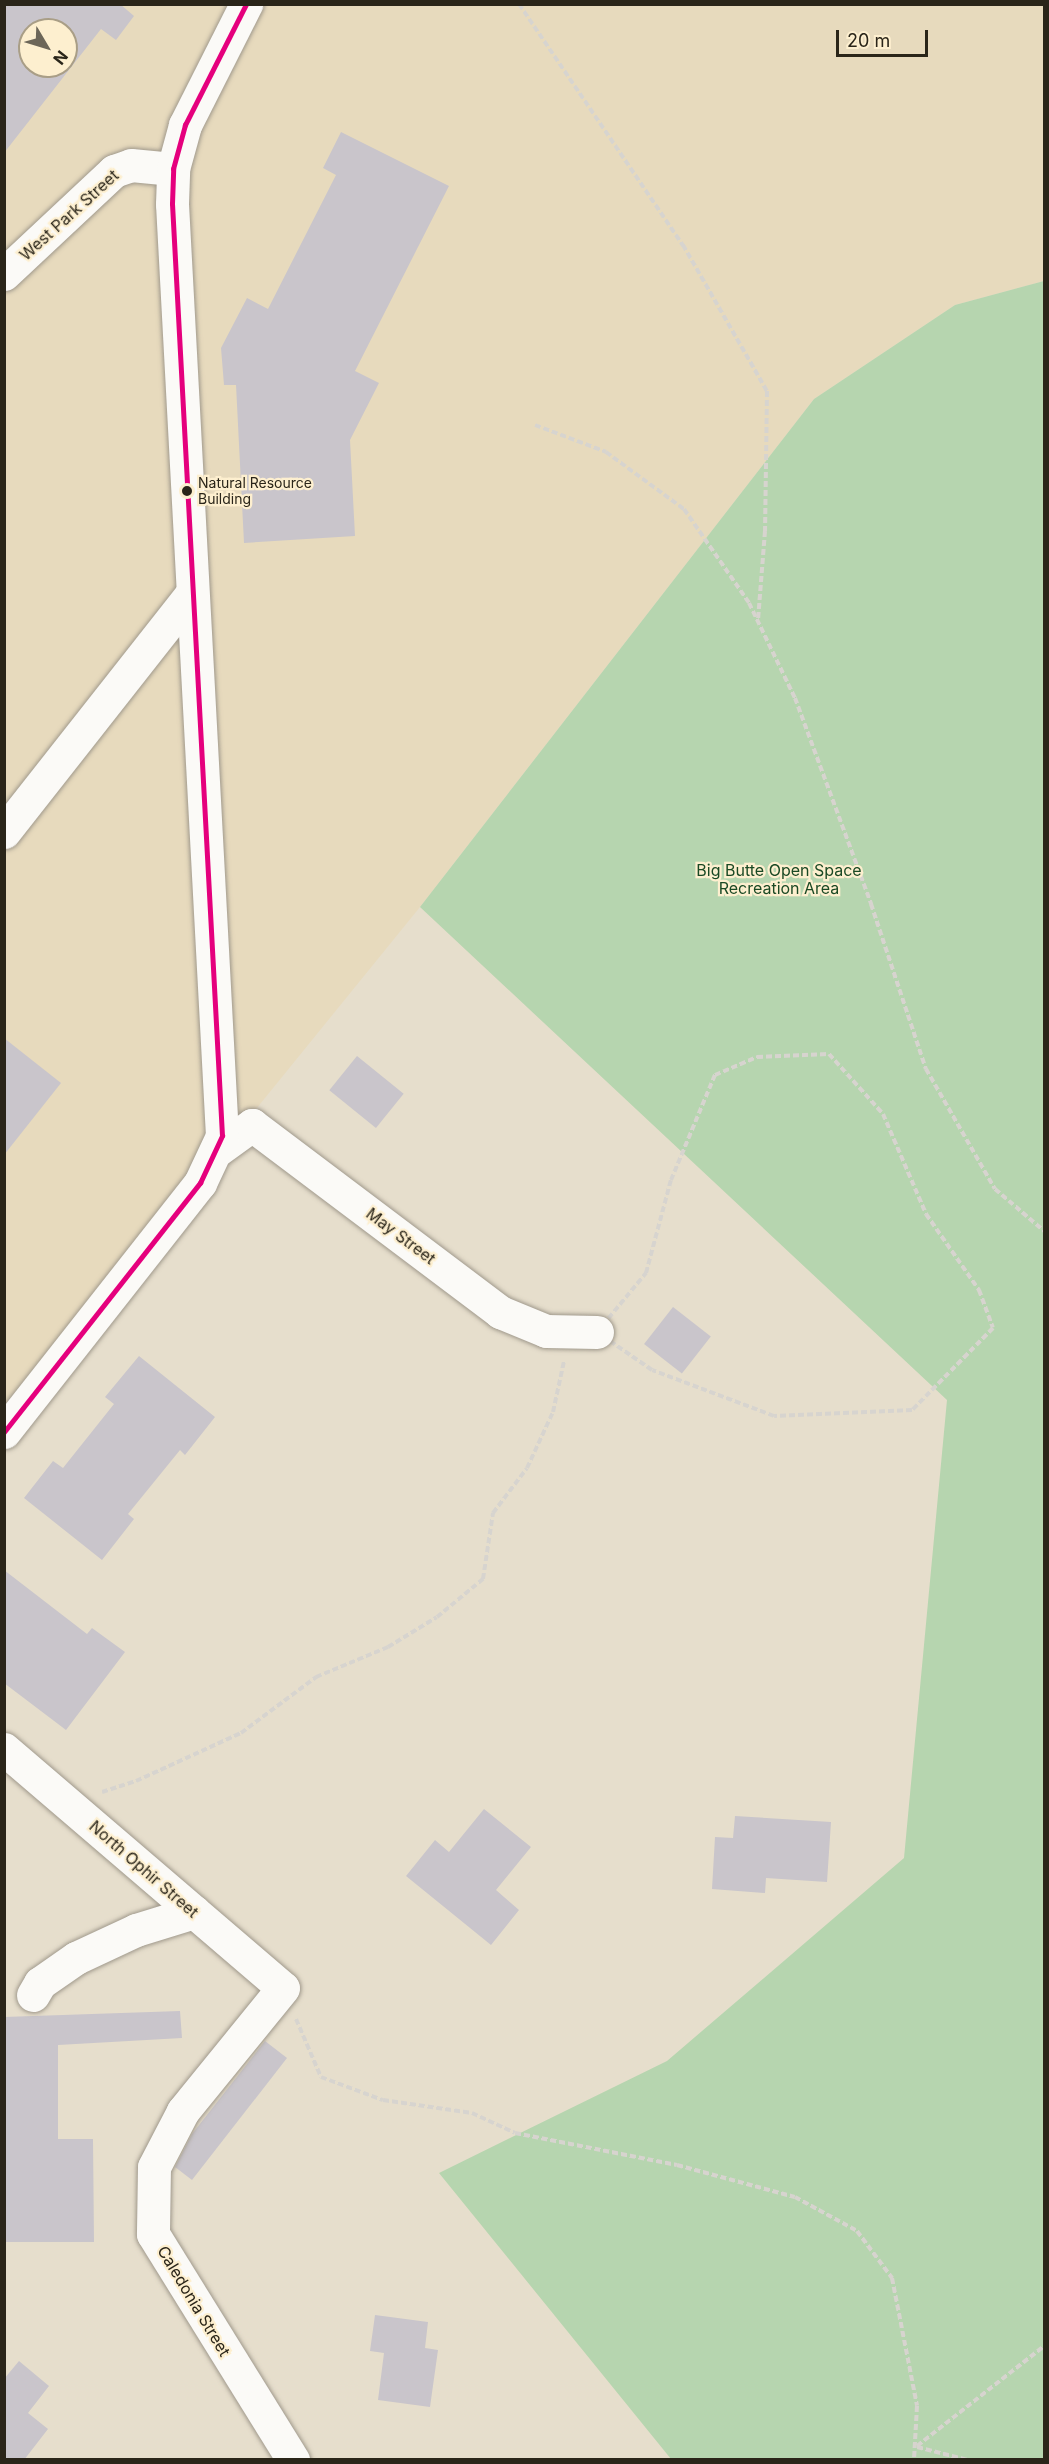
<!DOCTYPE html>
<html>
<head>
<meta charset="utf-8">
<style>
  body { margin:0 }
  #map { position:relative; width:1049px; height:2464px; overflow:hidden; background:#e6decc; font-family:Inter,sans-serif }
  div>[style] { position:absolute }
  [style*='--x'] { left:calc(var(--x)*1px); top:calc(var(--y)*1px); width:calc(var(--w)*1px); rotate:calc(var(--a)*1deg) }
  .built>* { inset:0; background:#e7dabd }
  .green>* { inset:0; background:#b6d5af }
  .building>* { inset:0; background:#c9c5cb; transform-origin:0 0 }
  .path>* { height:4px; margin-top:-2px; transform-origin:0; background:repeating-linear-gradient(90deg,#d7d4cf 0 6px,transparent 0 9px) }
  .roads { filter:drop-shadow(0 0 2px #a0998c) drop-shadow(0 0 2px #a0998c) }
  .minor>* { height:33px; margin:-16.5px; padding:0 16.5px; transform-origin:16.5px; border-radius:16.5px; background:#fbfaf7 }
  .bus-1>* { height:4.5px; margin:-2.25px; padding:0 2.25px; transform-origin:2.25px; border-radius:2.25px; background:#e5007d }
  .dots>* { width:16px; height:16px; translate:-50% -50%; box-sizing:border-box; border:3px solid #fdefcf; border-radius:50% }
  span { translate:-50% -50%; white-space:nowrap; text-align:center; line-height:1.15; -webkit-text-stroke:4.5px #fdefcf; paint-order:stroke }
  .bus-label { font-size:14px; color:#2a2519 }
  .left { translate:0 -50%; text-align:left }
  .street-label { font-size:16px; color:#2a2519 }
  .park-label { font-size:16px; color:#1a4924 }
  .frame { position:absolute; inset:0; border:6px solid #2a2519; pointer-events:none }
  .north { position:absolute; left:18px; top:18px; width:60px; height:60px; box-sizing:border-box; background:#fdefcf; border:2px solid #a99e86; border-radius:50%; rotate:128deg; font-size:16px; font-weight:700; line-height:24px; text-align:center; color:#2a2519 }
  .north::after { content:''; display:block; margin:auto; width:21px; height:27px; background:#6c6658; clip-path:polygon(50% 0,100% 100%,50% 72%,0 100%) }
  .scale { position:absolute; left:836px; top:30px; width:92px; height:27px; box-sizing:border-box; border:3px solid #2a2519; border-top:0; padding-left:8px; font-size:18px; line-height:21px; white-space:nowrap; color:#2a2519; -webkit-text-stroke:4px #fdefcf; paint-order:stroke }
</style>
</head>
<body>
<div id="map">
  <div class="built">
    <i style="clip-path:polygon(evenodd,5px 5px,1044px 5px,1044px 281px,955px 305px,814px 399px,420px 907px,213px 1162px,5px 1432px,5px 5px,30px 30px,66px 30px,66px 66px,30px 66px,30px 30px)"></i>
  </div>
  <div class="green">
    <i style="clip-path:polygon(1044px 281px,1044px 2459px,671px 2459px,439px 2173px,667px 2061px,904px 1858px,947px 1400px,420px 907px,814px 399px,955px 305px)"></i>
  </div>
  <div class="building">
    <i style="clip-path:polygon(evenodd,4px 4px,120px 4px,134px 16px,116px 40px,101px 29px,4px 153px,4px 4px,30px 30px,66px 30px,66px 66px,30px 66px,30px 30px)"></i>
    <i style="clip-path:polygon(341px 132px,449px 186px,355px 371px,379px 383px,350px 440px,355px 536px,244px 543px,236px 385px,224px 385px,221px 348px,247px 298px,268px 309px,336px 175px,323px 168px)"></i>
    <i style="clip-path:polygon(4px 1038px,61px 1083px,4px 1155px)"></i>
    <i style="left:357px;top:1056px;width:60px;height:44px;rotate:39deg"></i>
    <i style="left:673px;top:1307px;width:48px;height:47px;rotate:38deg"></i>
    <i style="clip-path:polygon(139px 1356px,215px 1417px,185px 1455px,180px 1450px,128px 1514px,134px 1519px,102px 1560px,24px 1498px,53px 1461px,63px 1468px,114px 1404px,105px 1397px)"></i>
    <i style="clip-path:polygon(4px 1570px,87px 1634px,92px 1628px,125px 1652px,66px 1730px,4px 1683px)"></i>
    <i style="clip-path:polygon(484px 1809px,531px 1847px,496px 1890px,519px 1910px,491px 1945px,406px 1876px,435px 1840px,449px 1852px)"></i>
    <i style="clip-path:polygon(735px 1816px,831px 1822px,827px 1882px,766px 1878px,765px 1893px,712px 1889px,715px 1837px,733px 1838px)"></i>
    <i style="clip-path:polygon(180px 2011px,182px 2038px,58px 2045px,58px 2139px,93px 2139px,94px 2242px,4px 2242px,4px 2017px)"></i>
    <i style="clip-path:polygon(265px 2041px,287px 2058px,192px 2180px,175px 2167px,192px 2134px)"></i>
    <i style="clip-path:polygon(375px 2315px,428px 2322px,425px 2348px,438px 2350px,430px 2407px,378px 2400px,384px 2353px,370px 2351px)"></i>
    <i style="clip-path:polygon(19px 2361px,49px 2386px,28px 2413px,48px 2429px,24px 2460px,4px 2460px,4px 2379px)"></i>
  </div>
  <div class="path">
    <i style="--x:519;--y:4;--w:292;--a:55.8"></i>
    <i style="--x:683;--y:245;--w:168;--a:60.1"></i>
    <i style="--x:767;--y:391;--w:140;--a:90.8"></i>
    <i style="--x:765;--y:531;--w:89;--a:94.5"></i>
    <i style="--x:535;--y:425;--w:76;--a:20.8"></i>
    <i style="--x:606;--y:452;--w:97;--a:36.2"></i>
    <i style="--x:684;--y:509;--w:114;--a:55.3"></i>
    <i style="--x:749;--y:603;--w:106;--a:64.2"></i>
    <i style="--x:795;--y:698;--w:220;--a:69.7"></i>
    <i style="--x:871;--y:904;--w:174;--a:71.6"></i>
    <i style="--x:926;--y:1069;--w:138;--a:60.1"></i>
    <i style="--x:995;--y:1189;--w:65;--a:40.6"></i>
    <i style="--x:829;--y:1054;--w:81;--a:48"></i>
    <i style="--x:883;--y:1114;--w:109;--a:66.7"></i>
    <i style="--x:926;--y:1214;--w:93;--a:55.1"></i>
    <i style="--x:979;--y:1290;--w:40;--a:69.8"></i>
    <i style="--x:993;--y:1328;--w:115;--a:134.6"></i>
    <i style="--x:912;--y:1410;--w:138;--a:177.5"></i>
    <i style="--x:774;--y:1416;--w:130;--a:-159.3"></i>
    <i style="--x:652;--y:1370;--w:67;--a:-145.4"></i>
    <i style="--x:597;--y:1332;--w:77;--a:-50.3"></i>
    <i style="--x:646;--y:1273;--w:96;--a:-75"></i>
    <i style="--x:671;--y:1180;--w:114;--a:-67.3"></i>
    <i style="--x:715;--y:1075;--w:46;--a:-23.2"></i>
    <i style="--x:757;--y:1057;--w:72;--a:-2.4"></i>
    <i style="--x:102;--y:1792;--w:36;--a:-18"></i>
    <i style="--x:136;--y:1781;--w:115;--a:-24.6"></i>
    <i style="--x:241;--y:1733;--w:94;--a:-36.7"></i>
    <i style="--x:316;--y:1677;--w:78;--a:-22.6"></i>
    <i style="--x:388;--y:1647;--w:57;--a:-31.5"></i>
    <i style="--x:437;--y:1617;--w:60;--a:-39.6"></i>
    <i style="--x:483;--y:1579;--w:67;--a:-81.4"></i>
    <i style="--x:493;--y:1513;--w:56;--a:-52.9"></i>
    <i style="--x:527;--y:1468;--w:62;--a:-65.1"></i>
    <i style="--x:553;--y:1412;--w:52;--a:-77.8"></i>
    <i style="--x:296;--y:2019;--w:63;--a:66.7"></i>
    <i style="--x:321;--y:2077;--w:66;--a:20.4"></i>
    <i style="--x:383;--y:2100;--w:90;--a:8.3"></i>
    <i style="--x:472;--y:2113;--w:47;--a:24.9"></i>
    <i style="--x:515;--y:2133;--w:165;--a:11.2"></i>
    <i style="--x:677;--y:2165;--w:122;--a:15.2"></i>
    <i style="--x:795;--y:2197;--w:71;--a:28.7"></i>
    <i style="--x:857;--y:2231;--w:59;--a:53.3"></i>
    <i style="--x:892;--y:2278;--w:130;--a:78.9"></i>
    <i style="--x:917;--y:2406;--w:54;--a:93.2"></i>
    <i style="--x:917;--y:2446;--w:162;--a:-38.2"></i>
    <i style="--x:917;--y:2447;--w:53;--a:14.3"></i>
  </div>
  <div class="roads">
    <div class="minor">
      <i style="--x:4;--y:274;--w:151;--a:-43.1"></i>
      <i style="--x:114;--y:171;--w:18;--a:-19"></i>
      <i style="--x:131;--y:165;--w:42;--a:5.4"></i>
      <i style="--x:4;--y:832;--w:303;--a:-51.8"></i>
      <i style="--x:219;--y:1149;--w:41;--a:-36"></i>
      <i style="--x:252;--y:1125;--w:311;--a:37"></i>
      <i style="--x:500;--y:1312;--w:50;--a:22.4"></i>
      <i style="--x:546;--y:1331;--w:51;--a:1.1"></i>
      <i style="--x:4;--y:1432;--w:317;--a:-51.8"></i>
      <i style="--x:200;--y:1183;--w:52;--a:-64.9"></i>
      <i style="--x:222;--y:1136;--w:933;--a:-93.07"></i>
      <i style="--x:172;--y:204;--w:35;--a:-88"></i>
      <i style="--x:173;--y:169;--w:46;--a:-74.7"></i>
      <i style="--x:185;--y:125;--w:136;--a:-63.2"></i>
      <i style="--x:4;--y:1749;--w:367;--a:40.6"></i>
      <i style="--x:283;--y:1988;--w:159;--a:129.1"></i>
      <i style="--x:183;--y:2111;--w:63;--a:117.4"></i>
      <i style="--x:154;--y:2167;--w:67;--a:90.9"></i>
      <i style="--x:153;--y:2234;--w:266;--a:58.2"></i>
      <i style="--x:33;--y:1995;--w:14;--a:-60"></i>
      <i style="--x:40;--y:1983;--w:44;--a:-34.8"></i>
      <i style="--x:76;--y:1958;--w:66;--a:-25"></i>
      <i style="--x:136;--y:1930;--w:61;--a:-17.2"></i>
    </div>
  </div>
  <div class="bus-1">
    <i style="--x:4;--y:1432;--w:317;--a:-51.8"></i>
    <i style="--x:200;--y:1183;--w:52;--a:-64.9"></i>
    <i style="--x:222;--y:1136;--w:933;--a:-93.07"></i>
    <i style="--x:172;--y:204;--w:35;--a:-88"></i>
    <i style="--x:173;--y:169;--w:46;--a:-74.7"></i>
    <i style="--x:185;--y:125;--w:136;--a:-63.2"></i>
  </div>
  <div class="dots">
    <i style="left:187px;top:491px;background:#2a2519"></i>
  </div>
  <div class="bus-label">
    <span class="left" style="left:198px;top:491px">Natural Resource<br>Building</span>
  </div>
  <div class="street-label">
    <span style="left:69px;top:215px;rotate:-42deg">West Park Street</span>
    <span style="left:401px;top:1236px;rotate:37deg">May Street</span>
    <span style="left:144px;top:1869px;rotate:41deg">North Ophir Street</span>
    <span style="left:194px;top:2301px;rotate:59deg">Caledonia Street</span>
  </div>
  <div class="park-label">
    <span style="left:779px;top:879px">Big Butte Open Space<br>Recreation Area</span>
  </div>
  <div class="frame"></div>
  <div class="north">N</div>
  <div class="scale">20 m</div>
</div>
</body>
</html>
